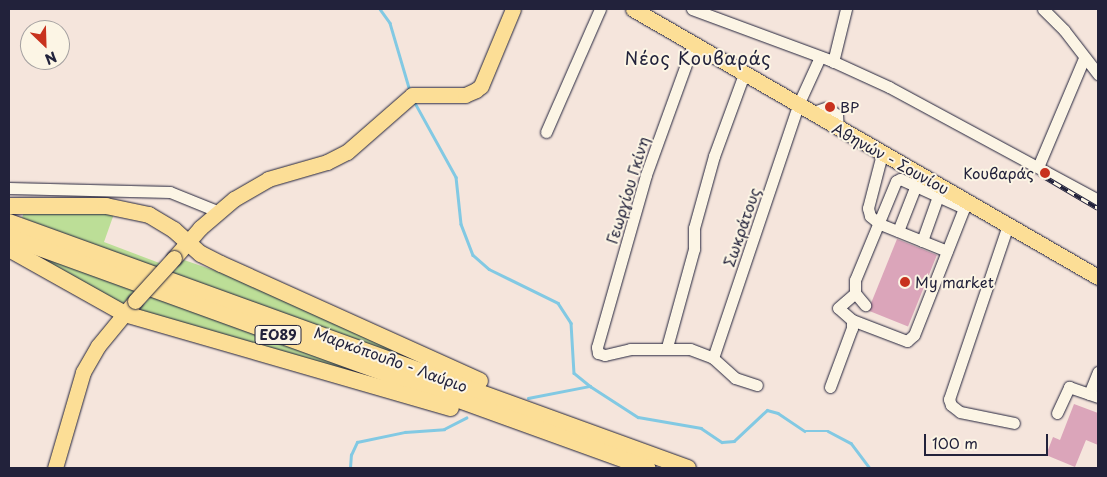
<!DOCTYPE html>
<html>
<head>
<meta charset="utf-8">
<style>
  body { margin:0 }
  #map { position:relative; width:1107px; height:477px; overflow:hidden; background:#f5e5dc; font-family:"Playpen Sans",sans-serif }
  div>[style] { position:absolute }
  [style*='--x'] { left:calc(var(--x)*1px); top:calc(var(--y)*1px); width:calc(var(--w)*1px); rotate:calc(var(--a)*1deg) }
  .green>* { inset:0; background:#bcde97 }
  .stream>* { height:2.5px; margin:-1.25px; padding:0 1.25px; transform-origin:1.25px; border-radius:1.25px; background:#82c9e3 }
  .building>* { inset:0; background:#dba5ba; transform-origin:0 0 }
  .roads { filter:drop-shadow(0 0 1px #22223b) drop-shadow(0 0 1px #22223b) }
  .minor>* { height:11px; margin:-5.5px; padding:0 5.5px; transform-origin:5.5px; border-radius:5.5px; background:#fcf5e5 }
  .major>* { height:15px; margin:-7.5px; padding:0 7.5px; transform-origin:7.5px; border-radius:7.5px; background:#fcde96 }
  .highway>* { height:16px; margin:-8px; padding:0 8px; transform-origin:8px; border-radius:8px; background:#fcde96 }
  .rail>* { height:4.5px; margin-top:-2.25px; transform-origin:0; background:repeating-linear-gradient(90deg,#fcf5e5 0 8px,#22223b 0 16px); box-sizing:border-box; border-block:1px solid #22223b }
  .bridges { filter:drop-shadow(0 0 1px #22223b) drop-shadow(0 0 1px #22223b) }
  .major-bridge>* { height:15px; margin:-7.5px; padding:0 7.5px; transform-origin:7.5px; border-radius:7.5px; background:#fcde96 }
  .dots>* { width:14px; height:14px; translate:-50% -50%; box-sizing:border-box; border:2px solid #fcf5e5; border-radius:50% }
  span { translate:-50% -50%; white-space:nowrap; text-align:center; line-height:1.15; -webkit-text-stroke:4px #fcf5e5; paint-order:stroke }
  .shield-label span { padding:1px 4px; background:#fcf5e5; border:1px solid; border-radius:4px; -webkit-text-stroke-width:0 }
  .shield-label { font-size:14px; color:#22223b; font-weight:700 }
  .poi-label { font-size:15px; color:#22223b }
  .left { translate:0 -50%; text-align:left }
  .right { translate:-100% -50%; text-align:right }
  .street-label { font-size:15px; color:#22223b }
  .quarter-label { font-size:18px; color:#22223b; letter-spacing:1px }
  .frame { position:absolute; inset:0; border:10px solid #22223b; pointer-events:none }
  .north { position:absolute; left:20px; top:20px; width:50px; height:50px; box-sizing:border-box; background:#fcf5e5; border:1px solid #a5a1a1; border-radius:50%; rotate:156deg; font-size:14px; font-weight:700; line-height:20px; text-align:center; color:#22223b }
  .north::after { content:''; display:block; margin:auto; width:18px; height:22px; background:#c8321e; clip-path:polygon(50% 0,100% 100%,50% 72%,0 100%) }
  .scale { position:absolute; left:924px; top:434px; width:124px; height:22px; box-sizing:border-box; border:2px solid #22223b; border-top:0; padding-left:6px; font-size:15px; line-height:18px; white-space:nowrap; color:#22223b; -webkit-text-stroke:4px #fcf5e5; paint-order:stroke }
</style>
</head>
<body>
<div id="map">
  <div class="green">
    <i style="clip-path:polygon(25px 209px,115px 211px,104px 242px,162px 264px,158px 268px,22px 218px)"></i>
    <i style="clip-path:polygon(9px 245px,138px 287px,121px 306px)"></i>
    <i style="clip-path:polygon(184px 260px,219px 272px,473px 383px,172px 273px)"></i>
    <i style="clip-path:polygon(154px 293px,452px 401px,137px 312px)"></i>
  </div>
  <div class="stream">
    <i style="--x:380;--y:9;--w:17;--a:54"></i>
    <i style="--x:390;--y:23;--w:71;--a:73.6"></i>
    <i style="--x:414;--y:101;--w:87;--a:61.1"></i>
    <i style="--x:456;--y:177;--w:47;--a:83.9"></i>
    <i style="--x:461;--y:224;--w:33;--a:69"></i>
    <i style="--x:473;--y:255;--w:21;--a:41"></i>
    <i style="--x:489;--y:269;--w:77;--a:26.2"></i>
    <i style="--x:558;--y:303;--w:24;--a:57"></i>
    <i style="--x:571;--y:323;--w:50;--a:86.6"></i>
    <i style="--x:574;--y:373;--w:21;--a:39"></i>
    <i style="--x:528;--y:398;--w:63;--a:-11"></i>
    <i style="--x:590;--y:386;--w:57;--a:32.9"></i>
    <i style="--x:638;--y:417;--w:64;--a:9.9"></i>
    <i style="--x:701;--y:428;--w:25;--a:34"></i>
    <i style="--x:722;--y:442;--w:12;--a:-5"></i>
    <i style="--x:734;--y:441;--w:45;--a:-43.2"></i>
    <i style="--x:767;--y:410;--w:11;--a:15"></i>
    <i style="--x:778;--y:413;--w:32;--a:34"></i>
    <i style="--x:805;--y:431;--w:23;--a:0"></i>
    <i style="--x:828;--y:431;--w:26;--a:28"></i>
    <i style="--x:851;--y:443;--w:31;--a:53"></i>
    <i style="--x:350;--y:468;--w:13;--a:-86"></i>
    <i style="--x:351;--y:455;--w:14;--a:-65"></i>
    <i style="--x:357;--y:442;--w:49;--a:-11.8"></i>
    <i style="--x:405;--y:432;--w:39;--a:-4"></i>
    <i style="--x:444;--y:429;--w:25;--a:-27"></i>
  </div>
  <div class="building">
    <i style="left:897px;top:239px;width:43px;height:77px;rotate:22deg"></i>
    <i style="clip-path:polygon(1074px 404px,1098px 413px,1098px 445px,1086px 440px,1075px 467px,1046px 455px,1053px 437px,1060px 440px)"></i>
  </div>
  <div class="roads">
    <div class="minor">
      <i style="--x:692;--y:9;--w:147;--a:20.3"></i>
      <i style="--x:830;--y:60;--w:65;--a:24.6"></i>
      <i style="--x:889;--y:87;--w:238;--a:28.4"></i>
      <i style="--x:1043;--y:9;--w:30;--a:45"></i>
      <i style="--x:1064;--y:30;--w:56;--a:52.3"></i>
      <i style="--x:693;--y:45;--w:138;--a:109.9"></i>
      <i style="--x:646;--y:175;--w:179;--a:105.9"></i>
      <i style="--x:597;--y:347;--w:6;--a:81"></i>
      <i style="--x:598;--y:353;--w:7;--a:16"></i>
      <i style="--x:605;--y:355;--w:26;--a:-13"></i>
      <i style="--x:630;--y:349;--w:60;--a:0"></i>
      <i style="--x:690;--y:349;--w:25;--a:21"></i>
      <i style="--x:713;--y:358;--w:30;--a:42"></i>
      <i style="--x:735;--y:378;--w:23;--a:18"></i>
      <i style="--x:833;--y:62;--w:55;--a:-76.2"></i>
      <i style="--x:833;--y:112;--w:5;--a:37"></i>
      <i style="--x:837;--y:115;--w:13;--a:86"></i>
      <i style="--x:811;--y:113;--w:15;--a:-20"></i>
      <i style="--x:546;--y:132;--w:134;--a:-66.3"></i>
      <i style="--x:882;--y:154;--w:56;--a:104.5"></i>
      <i style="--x:868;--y:208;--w:8;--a:76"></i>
      <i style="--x:870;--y:216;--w:13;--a:39"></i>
      <i style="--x:880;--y:224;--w:72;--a:21.9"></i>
      <i style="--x:1038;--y:167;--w:118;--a:-67.1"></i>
      <i style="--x:9;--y:188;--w:161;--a:1.4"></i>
      <i style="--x:170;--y:192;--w:51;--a:22"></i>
      <i style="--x:1008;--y:225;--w:184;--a:108.7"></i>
      <i style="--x:949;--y:399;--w:6;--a:72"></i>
      <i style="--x:951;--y:405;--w:11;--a:38"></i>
      <i style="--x:960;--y:412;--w:55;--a:11.5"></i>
      <i style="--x:898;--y:231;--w:49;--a:-68.6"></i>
      <i style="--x:922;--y:241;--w:48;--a:-70.4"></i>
      <i style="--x:852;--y:320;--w:59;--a:20.9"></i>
      <i style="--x:907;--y:341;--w:9;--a:-41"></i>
      <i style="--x:914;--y:335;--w:136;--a:-68.5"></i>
      <i style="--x:964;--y:208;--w:70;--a:-155.6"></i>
      <i style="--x:900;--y:179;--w:4;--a:153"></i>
      <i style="--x:896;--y:181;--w:107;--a:112.5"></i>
      <i style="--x:855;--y:280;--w:13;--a:90"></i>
      <i style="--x:855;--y:293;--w:16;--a:50"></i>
      <i style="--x:667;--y:347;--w:102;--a:-74.6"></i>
      <i style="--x:694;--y:249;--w:21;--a:-90"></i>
      <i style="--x:694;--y:228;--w:75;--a:-74.5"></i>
      <i style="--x:714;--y:156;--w:87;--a:-69.9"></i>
      <i style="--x:713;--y:358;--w:267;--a:-71.4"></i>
      <i style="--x:798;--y:105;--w:53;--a:-65.4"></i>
      <i style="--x:830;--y:387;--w:63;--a:-69.6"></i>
      <i style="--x:852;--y:328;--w:8;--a:-90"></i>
      <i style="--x:852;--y:320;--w:18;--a:-139"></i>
      <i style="--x:838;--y:308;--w:23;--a:-41"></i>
      <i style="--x:1089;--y:394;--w:24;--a:-68"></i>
      <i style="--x:1057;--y:413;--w:29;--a:-65"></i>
      <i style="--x:1069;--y:387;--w:31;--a:19"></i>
    </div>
    <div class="major">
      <i style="--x:633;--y:9;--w:537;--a:29.96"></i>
      <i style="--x:174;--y:258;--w:40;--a:-49"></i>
      <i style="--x:200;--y:228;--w:45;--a:-40.5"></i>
      <i style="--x:234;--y:199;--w:39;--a:-30"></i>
      <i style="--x:268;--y:179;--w:61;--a:-16.1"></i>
      <i style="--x:327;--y:162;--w:22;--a:-27"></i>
      <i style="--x:347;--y:152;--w:86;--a:-41.2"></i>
      <i style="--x:412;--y:95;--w:53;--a:0"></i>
      <i style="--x:465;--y:95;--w:12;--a:-24"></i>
      <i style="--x:476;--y:90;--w:6;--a:-39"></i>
      <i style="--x:481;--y:86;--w:83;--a:-67.4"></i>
      <i style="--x:55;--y:468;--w:100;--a:-73.7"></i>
      <i style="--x:83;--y:372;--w:30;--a:-60"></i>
      <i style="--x:98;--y:346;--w:58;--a:-50.6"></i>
    </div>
    <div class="highway">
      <i style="--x:9;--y:206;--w:97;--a:0"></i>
      <i style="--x:106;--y:206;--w:44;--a:11.8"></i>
      <i style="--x:149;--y:215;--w:29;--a:31"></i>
      <i style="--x:174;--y:230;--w:36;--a:42"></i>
      <i style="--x:201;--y:254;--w:22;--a:27"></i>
      <i style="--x:221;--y:264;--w:284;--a:24.3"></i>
      <i style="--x:9;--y:222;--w:722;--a:19.92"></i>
      <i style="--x:9;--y:237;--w:679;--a:19.9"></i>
      <i style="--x:9;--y:249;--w:133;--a:29.3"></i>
      <i style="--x:125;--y:314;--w:339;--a:16.1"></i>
    </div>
  </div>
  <div class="rail">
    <i style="--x:1040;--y:174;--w:67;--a:30.4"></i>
  </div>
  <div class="bridges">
    <div class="major-bridge">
      <i style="--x:135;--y:301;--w:58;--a:-47.8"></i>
    </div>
  </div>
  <div class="dots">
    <i style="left:830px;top:107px;background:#c8321e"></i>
    <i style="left:1045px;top:173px;background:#c8321e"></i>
    <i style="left:905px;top:282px;background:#c8321e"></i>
  </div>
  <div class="shield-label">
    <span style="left:278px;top:335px">ΕΟ89</span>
  </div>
  <div class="poi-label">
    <span class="left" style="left:840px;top:107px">BP</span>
    <span class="right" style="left:1034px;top:173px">Κουβαράς</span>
    <span class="left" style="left:915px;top:282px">My market</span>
  </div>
  <div class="street-label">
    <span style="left:891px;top:158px;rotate:29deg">Αθηνών - Σουνίου</span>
    <span style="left:627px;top:190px;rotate:-73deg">Γεωργίου Γκίνη</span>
    <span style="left:741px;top:227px;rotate:-71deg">Σωκράτους</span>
    <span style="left:391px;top:359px;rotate:20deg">Μαρκόπουλο - Λαύριο</span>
  </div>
  <div class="quarter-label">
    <span style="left:698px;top:58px">Νέος Κουβαράς</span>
  </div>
  <div class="frame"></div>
  <div class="north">N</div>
  <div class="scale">100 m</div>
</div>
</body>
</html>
